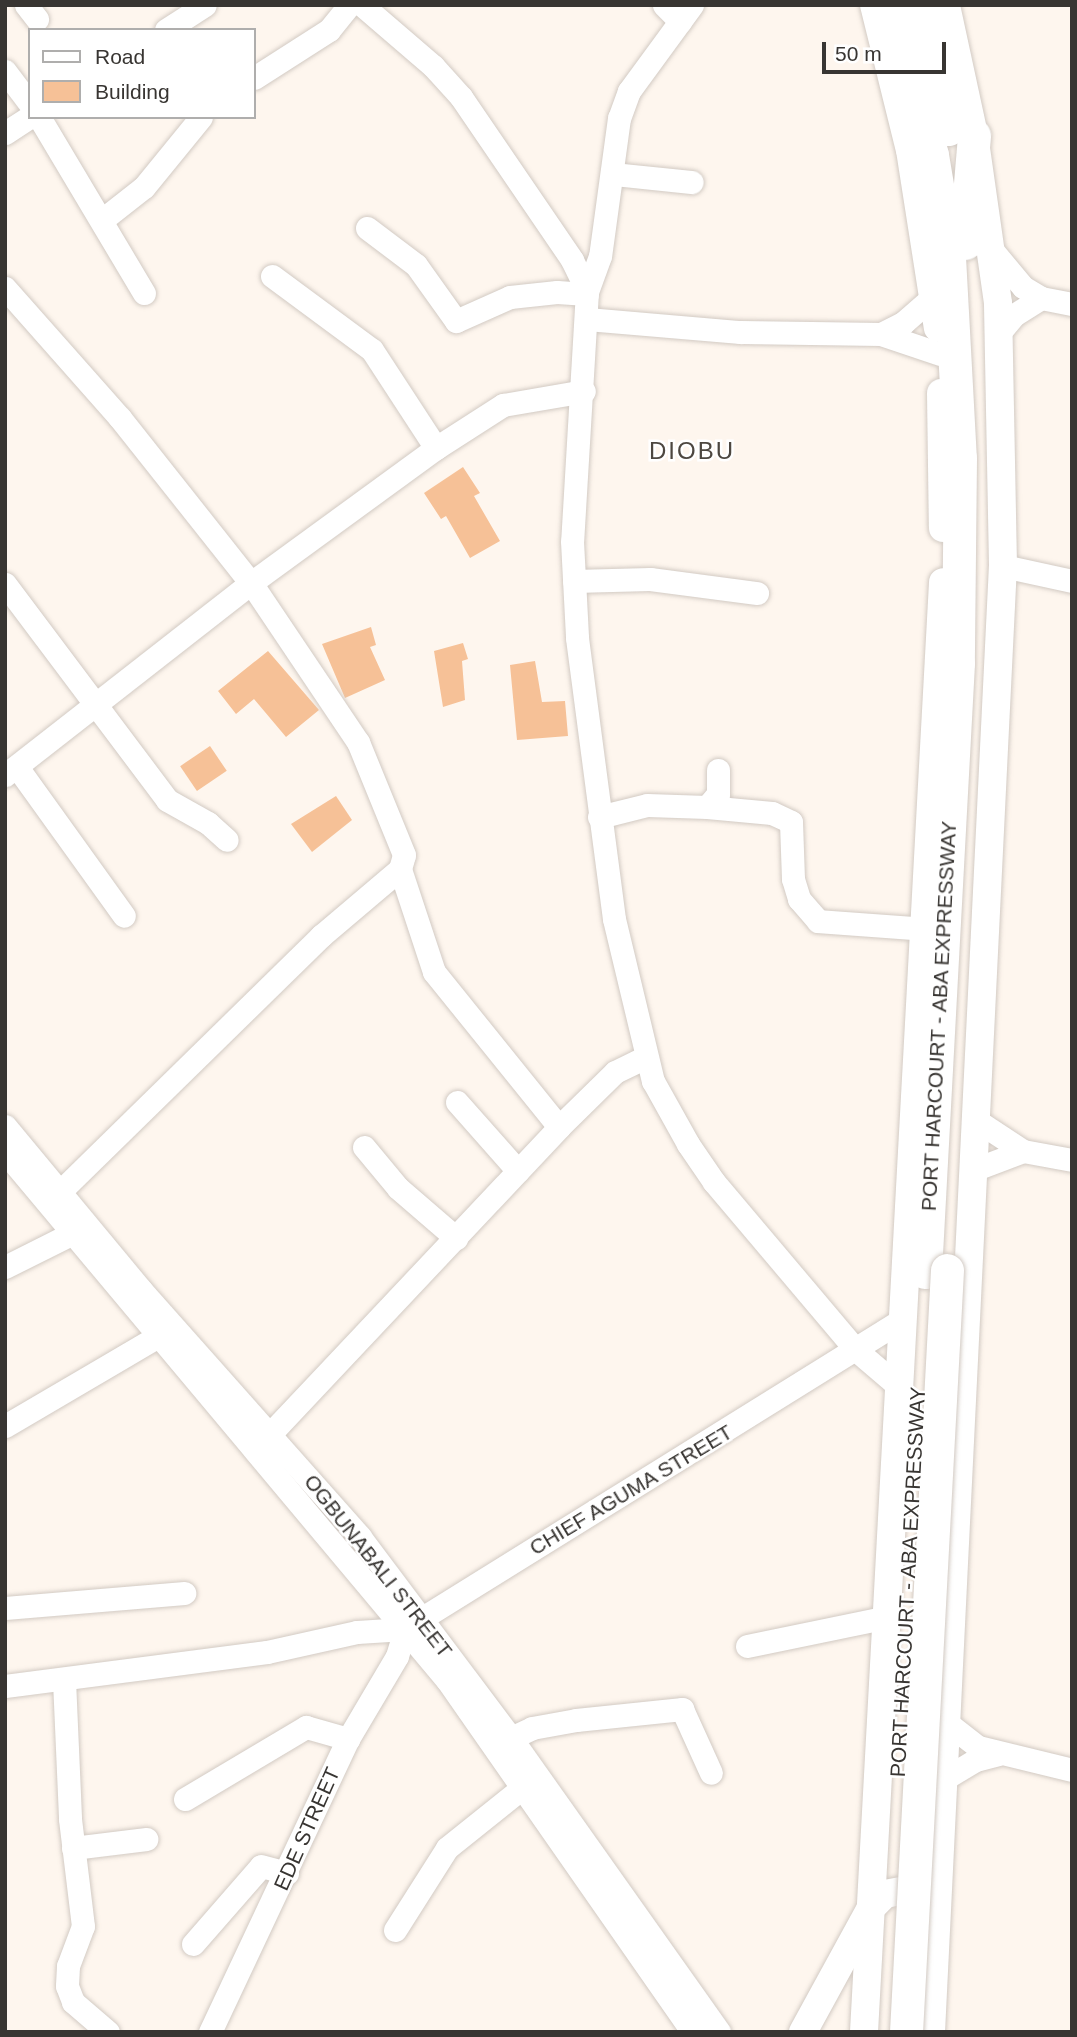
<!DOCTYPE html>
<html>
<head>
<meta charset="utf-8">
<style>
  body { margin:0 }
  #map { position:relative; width:1077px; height:2037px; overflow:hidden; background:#fef6ee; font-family:Helvetica,sans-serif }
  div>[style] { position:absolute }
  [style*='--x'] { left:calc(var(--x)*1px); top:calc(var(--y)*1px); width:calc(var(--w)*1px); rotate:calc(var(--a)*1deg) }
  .building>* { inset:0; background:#f6c197; transform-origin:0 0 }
  .roads { filter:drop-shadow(0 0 2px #d2cac3) drop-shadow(0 0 2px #d2cac3) }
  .minor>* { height:23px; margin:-11.5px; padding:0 11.5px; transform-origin:11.5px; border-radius:11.5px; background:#fff }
  .major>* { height:28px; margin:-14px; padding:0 14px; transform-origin:14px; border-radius:14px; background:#fff }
  .highway>* { height:33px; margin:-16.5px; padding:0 16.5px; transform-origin:16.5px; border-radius:16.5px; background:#fff }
  .bridges { filter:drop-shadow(0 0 2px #d2cac3) drop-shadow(0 0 2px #d2cac3) }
  .highway-bridge>* { height:33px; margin:-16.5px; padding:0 16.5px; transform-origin:16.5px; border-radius:16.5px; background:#fff }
  span { translate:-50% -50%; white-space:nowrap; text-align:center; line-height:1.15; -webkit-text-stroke:5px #fff; paint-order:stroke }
  .street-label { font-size:21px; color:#383532 }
  .quarter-label { font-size:24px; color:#4d4740; letter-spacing:2px }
  .frame { position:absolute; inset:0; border:7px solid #383532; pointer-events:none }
  .legend { position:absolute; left:28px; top:28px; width:228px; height:91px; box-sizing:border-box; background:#fff; border:2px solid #afaead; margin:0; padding:9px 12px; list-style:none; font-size:21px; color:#383532 }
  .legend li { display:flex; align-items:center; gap:14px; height:35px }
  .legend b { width:35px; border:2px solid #afaead }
  .scale { position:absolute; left:822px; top:42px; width:124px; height:32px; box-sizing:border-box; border:4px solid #383532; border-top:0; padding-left:9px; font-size:21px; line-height:24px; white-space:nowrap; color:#383532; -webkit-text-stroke:5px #fff; paint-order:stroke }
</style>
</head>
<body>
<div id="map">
  <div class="building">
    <i style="clip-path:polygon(463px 467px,480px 493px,474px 496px,500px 541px,470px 558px,446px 516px,441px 519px,424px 493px)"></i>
    <i style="clip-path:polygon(371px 627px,376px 645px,370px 647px,385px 680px,345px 698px,322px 644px)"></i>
    <i style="clip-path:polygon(463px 643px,468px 659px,462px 661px,465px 700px,443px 707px,434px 651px)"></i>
    <i style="clip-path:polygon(268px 651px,319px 710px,286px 737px,254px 699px,236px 714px,218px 691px)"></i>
    <i style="clip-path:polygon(535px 661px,542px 702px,565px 701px,568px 736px,517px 740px,510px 665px)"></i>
    <i style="left:210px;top:746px;width:30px;height:36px;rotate:56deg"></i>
    <i style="clip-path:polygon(336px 796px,352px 820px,312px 852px,291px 824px)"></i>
  </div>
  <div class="roads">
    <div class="minor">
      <i style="--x:26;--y:5;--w:18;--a:52"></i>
      <i style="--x:362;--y:5;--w:94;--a:40.7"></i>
      <i style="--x:433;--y:66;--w:42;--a:47.9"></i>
      <i style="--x:461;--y:97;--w:197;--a:55.7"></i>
      <i style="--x:572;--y:260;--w:34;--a:64"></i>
      <i style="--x:664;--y:5;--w:23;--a:45"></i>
      <i style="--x:692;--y:5;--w:107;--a:126.2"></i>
      <i style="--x:629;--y:91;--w:29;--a:110"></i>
      <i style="--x:619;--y:118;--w:139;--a:97.8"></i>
      <i style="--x:600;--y:256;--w:37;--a:110"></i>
      <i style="--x:587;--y:291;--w:250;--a:93.4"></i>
      <i style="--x:572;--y:541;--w:97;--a:87"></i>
      <i style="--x:577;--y:638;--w:283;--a:82.5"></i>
      <i style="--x:614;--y:919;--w:167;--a:76.5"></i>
      <i style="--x:653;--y:1081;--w:72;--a:60.9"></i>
      <i style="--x:688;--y:1144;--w:46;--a:55.6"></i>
      <i style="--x:714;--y:1182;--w:220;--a:49.8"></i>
      <i style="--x:856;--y:1350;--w:54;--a:40.5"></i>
      <i style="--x:166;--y:30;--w:46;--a:-32.7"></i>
      <i style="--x:5;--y:71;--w:41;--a:52.9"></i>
      <i style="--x:254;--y:78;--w:89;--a:-32.6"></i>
      <i style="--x:329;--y:30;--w:32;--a:-51"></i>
      <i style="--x:39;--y:117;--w:205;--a:59.2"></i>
      <i style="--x:5;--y:133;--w:30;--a:-33"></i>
      <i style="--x:614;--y:174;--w:78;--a:5.9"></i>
      <i style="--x:102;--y:220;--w:53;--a:-38.2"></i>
      <i style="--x:144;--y:187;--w:90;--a:-50.8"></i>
      <i style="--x:367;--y:228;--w:61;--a:37.1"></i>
      <i style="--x:416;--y:265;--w:69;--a:54.5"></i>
      <i style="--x:456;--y:321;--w:59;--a:-24"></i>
      <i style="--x:510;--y:297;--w:47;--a:-6.1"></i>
      <i style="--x:557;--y:292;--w:30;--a:4"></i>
      <i style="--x:992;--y:250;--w:48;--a:50"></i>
      <i style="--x:1023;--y:287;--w:21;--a:31"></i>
      <i style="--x:1041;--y:298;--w:32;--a:11"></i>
      <i style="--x:272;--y:276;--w:124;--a:36.5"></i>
      <i style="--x:372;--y:350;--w:117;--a:56.9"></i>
      <i style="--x:5;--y:288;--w:174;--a:48.5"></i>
      <i style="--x:120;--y:418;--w:211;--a:51.6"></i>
      <i style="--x:251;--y:583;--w:192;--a:56.1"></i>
      <i style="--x:358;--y:742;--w:122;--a:67.8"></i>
      <i style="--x:404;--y:855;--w:15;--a:106"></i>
      <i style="--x:400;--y:869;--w:104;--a:139.7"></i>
      <i style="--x:321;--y:936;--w:366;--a:135.6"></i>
      <i style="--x:587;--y:319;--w:154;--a:4.9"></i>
      <i style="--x:740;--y:332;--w:141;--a:0.8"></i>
      <i style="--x:881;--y:334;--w:62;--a:18.7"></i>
      <i style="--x:999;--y:333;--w:23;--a:-50"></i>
      <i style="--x:1014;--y:315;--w:32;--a:-32"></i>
      <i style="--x:881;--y:334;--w:25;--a:-27"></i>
      <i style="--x:903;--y:323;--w:43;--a:-41.2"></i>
      <i style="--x:1003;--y:566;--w:71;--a:12.3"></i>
      <i style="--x:574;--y:581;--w:76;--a:-1.5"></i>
      <i style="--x:650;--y:579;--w:108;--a:7.5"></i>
      <i style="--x:5;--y:584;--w:270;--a:53.1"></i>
      <i style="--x:167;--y:800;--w:47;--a:29.3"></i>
      <i style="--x:208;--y:823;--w:25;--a:42"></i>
      <i style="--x:17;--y:767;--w:183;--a:54.3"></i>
      <i style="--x:5;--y:775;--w:312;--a:-38"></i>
      <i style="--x:251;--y:583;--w:229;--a:-36.1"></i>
      <i style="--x:436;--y:448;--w:80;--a:-32.7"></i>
      <i style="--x:503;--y:405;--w:82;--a:-9.8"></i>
      <i style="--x:707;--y:807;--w:65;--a:5.3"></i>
      <i style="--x:772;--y:813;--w:21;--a:25"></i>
      <i style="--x:791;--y:822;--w:57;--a:88"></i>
      <i style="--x:793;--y:879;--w:21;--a:73"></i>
      <i style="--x:799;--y:899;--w:29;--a:49"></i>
      <i style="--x:818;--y:921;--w:108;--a:4.2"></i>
      <i style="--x:599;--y:817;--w:49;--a:-14"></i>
      <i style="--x:647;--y:805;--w:60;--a:1.9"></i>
      <i style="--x:707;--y:807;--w:17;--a:-50"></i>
      <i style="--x:718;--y:794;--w:24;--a:-90"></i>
      <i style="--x:400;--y:869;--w:108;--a:71.7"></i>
      <i style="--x:434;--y:972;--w:199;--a:51.1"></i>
      <i style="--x:457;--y:1102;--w:92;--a:48.5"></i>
      <i style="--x:976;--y:1120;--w:56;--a:33.4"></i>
      <i style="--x:1023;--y:1151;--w:50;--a:10.4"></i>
      <i style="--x:5;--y:1126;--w:213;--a:50.3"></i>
      <i style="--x:141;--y:1290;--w:330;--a:48.4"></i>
      <i style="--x:360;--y:1537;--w:251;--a:53.1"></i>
      <i style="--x:511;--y:1738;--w:360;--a:54.7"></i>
      <i style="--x:364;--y:1147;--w:53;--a:50.3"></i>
      <i style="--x:398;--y:1188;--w:77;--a:40.8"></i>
      <i style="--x:5;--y:1152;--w:689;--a:50.07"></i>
      <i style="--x:447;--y:1680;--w:429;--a:55.1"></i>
      <i style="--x:973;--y:1170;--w:53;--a:-20.8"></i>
      <i style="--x:5;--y:1267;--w:74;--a:-26.6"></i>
      <i style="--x:5;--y:1426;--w:176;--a:-30.4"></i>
      <i style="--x:270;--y:1434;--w:422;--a:-46.7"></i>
      <i style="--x:559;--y:1127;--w:78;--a:-44.5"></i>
      <i style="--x:615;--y:1072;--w:34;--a:-26"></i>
      <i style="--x:5;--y:1608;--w:180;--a:-4.8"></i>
      <i style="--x:411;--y:1625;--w:576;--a:-31.87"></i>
      <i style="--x:747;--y:1646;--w:140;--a:-11.6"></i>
      <i style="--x:64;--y:1680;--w:139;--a:87.5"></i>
      <i style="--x:70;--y:1819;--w:108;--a:83.1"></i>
      <i style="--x:83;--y:1926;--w:43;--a:110.6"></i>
      <i style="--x:68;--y:1966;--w:20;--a:93"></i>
      <i style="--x:67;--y:1986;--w:17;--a:69"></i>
      <i style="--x:73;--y:2002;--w:46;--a:40.6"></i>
      <i style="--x:5;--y:1686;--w:264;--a:-7.4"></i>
      <i style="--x:267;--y:1652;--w:92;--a:-12.5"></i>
      <i style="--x:357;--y:1632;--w:48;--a:-3.6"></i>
      <i style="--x:946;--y:1722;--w:41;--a:38"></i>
      <i style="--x:978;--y:1747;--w:97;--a:13.7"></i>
      <i style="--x:511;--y:1738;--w:23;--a:-25"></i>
      <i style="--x:532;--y:1728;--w:45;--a:-10.3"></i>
      <i style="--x:576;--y:1720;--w:107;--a:-5.9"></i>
      <i style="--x:682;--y:1709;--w:70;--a:65.6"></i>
      <i style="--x:944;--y:1779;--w:37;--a:-31"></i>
      <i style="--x:976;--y:1760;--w:23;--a:-15"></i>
      <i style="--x:185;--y:1799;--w:141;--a:-30.8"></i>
      <i style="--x:306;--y:1727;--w:44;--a:15.9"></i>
      <i style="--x:73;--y:1848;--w:74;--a:-7"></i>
      <i style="--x:395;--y:1930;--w:97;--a:-57.6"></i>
      <i style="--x:447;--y:1848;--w:96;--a:-38.7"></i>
      <i style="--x:193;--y:1944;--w:103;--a:-48.9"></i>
      <i style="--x:261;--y:1866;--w:27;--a:15"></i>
      <i style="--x:210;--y:2032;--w:324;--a:-64.8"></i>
      <i style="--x:348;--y:1739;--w:96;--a:-59.4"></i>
      <i style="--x:397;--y:1656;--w:28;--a:-73"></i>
    </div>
    <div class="major">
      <i style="--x:874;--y:5;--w:149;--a:76.1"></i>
      <i style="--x:910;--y:150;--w:180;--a:81.1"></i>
      <i style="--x:941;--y:393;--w:135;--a:89.2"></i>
      <i style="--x:803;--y:2032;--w:141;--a:-61.3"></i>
      <i style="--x:871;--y:1908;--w:20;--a:-45"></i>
      <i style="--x:885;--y:1894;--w:20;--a:-11"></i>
      <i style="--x:905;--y:1890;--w:29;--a:25"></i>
      <i style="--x:864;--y:2032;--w:1452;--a:-86.88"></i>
      <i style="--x:931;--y:2032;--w:1468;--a:-87.19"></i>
      <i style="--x:1003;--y:566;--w:263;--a:-91.1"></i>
      <i style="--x:998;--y:303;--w:170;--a:-98.1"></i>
      <i style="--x:974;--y:135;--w:133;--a:-102.2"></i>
    </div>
    <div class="highway">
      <i style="--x:894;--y:5;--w:155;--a:75.8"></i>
      <i style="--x:932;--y:155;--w:103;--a:80.5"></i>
      <i style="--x:949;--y:257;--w:201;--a:86.9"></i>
      <i style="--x:960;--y:458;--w:205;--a:90.6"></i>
      <i style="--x:958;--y:663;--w:610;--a:93.1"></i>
      <i style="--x:921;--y:5;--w:127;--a:77.7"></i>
      <i style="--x:965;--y:243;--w:108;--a:-85.2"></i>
    </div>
  </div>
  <div class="bridges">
    <div class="highway-bridge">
      <i style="--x:906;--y:2032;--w:763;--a:-86.92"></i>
    </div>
  </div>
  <div class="street-label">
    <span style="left:939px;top:1016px;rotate:-87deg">PORT HARCOURT - ABA EXPRESSWAY</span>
    <span style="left:631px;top:1490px;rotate:-31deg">CHIEF AGUMA STREET</span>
    <span style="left:378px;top:1566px;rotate:52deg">OGBUNABALI STREET</span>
    <span style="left:908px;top:1582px;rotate:-87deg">PORT HARCOURT - ABA EXPRESSWAY</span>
    <span style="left:307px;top:1829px;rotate:-66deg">EDE STREET</span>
  </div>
  <div class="quarter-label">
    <span style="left:692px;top:451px">DIOBU</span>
  </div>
  <div class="frame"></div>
  <ul class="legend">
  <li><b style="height:9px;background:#fff"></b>Road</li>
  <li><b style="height:19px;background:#f6c197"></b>Building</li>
  </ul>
  <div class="scale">50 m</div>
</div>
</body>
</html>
